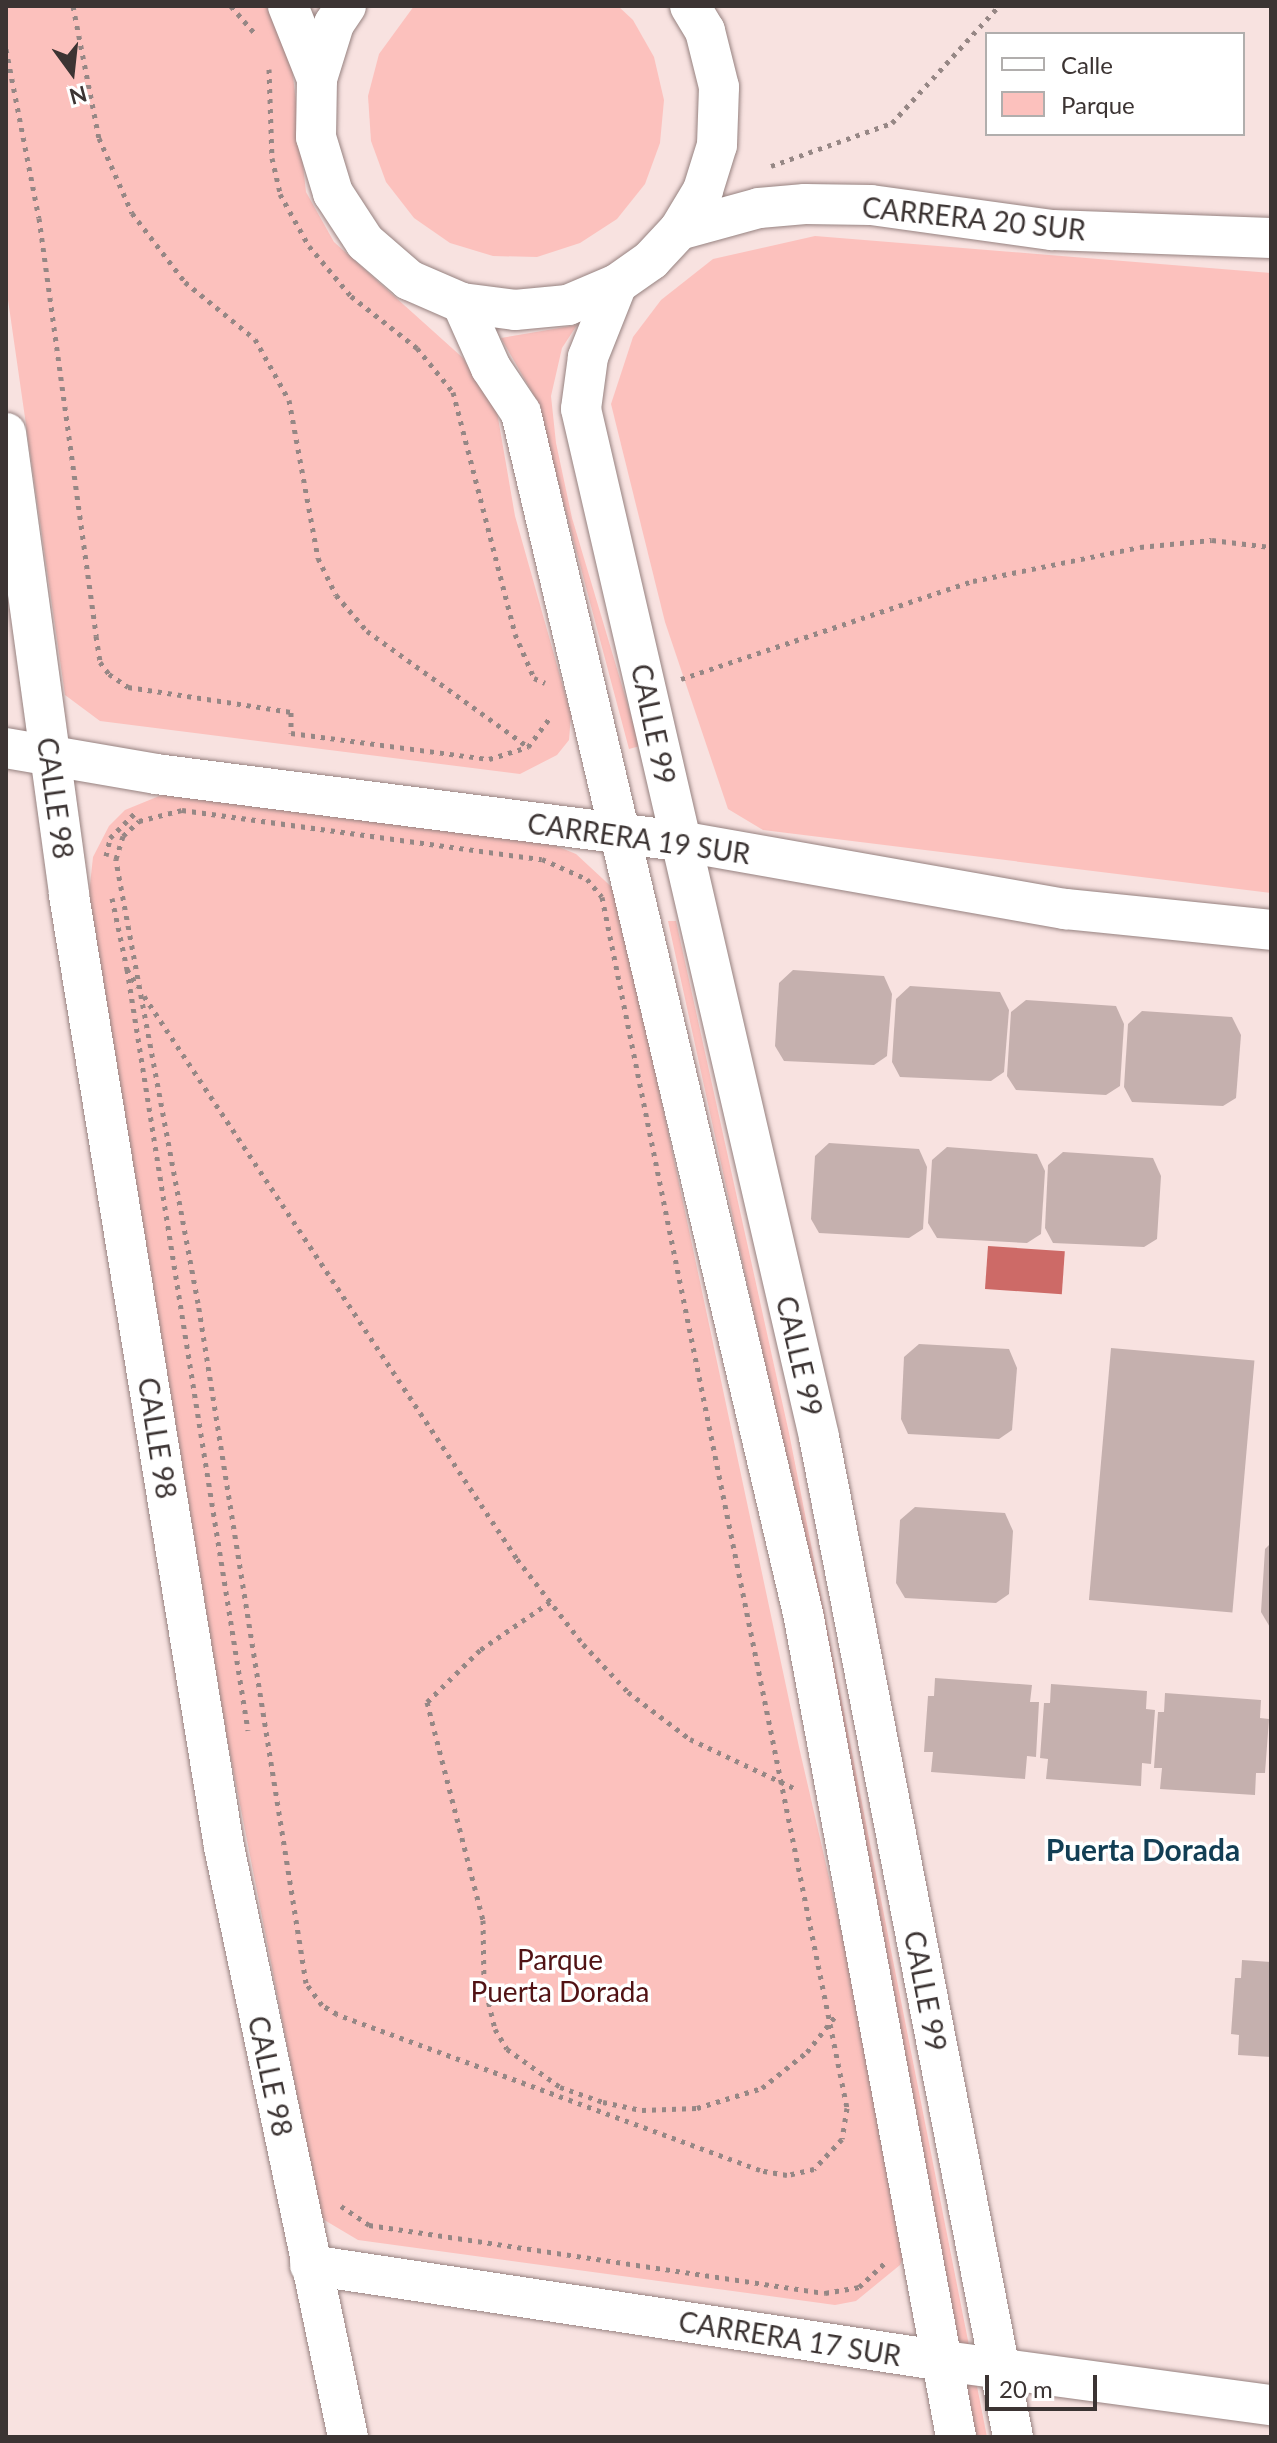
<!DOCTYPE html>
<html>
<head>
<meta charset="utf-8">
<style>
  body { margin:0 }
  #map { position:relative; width:1277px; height:2443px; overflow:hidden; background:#f8e2e0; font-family:Lato,sans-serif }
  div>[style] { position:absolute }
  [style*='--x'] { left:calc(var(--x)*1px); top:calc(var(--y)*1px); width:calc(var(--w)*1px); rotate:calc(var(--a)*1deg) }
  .green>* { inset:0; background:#fcc1bd }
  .water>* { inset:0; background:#cd6a67; transform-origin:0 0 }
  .building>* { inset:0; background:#c5b0ae; transform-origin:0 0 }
  .path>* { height:5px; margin-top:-2.5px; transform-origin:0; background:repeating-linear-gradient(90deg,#968785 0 4px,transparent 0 10px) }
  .roads { filter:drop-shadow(0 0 2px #968280) drop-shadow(0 0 2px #968280) }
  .street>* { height:40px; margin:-20px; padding:0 20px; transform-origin:20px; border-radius:20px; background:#fff }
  span { translate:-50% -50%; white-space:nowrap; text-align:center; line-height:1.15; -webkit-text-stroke:7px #fff; paint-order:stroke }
  .street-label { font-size:28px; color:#3c3433 }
  .park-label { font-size:28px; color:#511214 }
  .neighbourhood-label { font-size:30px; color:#123e54; font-weight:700 }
  .frame { position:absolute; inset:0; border:8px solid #3c3433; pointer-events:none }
  .legend { position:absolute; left:985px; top:32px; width:260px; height:104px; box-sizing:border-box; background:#fff; border:2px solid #b1aead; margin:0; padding:10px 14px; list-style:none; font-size:24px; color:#3c3433 }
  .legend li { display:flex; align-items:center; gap:16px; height:40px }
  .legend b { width:40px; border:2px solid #b1aead }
  .north { position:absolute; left:32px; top:32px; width:80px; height:80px; -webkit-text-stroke:6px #fff; paint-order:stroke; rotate:165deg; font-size:22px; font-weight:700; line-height:32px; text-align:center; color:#3c3433 }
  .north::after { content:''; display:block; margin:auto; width:28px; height:36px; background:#3c3433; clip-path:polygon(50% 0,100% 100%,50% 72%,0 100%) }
  .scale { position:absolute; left:985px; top:2375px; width:112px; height:36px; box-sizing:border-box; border:4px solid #3c3433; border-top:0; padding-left:10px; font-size:24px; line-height:28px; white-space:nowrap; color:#3c3433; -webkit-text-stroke:6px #fff; paint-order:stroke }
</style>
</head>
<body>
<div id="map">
  <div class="green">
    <i style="clip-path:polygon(6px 6px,266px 6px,291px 58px,306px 192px,334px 242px,463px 358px,497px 412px,515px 516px,571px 715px,569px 740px,557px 755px,520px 774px,100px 721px,65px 695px,6px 286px)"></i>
    <i style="clip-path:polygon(414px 6px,618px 6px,633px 20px,654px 57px,664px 100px,660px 143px,645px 184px,617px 219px,580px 243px,537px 257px,493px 256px,450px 243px,414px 218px,386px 182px,371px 141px,368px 96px,379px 54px)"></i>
    <i style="clip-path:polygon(815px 236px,1271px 273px,1271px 893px,763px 830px,728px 809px,665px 622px,611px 404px,633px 337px,661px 300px,713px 259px)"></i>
    <i style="clip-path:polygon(577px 325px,562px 348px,551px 396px,556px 443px,572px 518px,640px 746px,629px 749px,536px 399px,501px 338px)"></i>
    <i style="clip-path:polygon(169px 792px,549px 843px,576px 854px,617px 892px,799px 1747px,909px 2225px,909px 2243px,900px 2265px,856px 2301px,835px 2305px,358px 2240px,321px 2218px,227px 1738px,89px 894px,93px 857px,109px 826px,125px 810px)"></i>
    <i style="clip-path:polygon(668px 921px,676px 921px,789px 1433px,987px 2437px,971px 2437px,780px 1433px)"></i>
  </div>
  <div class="water">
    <i style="left:988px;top:1246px;width:77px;height:43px;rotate:4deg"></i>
  </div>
  <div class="building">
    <i style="clip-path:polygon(793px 970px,884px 976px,892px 994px,887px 1056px,874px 1065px,784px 1061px,775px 1046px,779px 983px)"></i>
    <i style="clip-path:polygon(910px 986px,1000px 992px,1009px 1010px,1004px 1072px,991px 1081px,900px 1077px,892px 1062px,896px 999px)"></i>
    <i style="clip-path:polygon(1026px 1000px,1116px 1006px,1124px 1024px,1120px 1086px,1106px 1095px,1016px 1090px,1007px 1076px,1011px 1012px)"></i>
    <i style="clip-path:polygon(1142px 1011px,1232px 1017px,1241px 1035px,1236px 1098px,1223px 1106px,1132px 1102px,1124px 1087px,1128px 1024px)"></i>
    <i style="clip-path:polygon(829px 1143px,919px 1149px,927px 1167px,923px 1229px,909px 1238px,819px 1233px,811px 1219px,815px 1156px)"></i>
    <i style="clip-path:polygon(947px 1147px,1037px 1154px,1045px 1171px,1041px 1234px,1027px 1243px,937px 1238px,928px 1223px,932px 1160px)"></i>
    <i style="clip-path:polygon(1063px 1152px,1153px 1158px,1161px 1176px,1157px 1239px,1144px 1247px,1053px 1243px,1045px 1228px,1048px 1165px)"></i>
    <i style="clip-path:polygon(919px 1344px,1009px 1349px,1017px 1368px,1012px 1430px,999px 1439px,908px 1434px,901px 1419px,904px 1357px)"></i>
    <i style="left:1111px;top:1348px;width:144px;height:253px;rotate:5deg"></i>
    <i style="clip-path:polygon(915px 1507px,1005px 1513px,1013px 1531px,1009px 1594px,996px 1603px,905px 1598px,896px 1583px,900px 1520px)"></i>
    <i style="clip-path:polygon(1271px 1543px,1271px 1629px,1261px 1612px,1265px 1549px)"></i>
    <i style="clip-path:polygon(935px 1678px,1032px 1685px,1030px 1702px,1039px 1702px,1036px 1757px,1027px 1756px,1025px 1779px,931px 1772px,933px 1752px,924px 1752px,928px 1696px,934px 1696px)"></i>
    <i style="clip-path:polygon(1051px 1684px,1147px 1691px,1146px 1709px,1155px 1710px,1151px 1764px,1142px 1763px,1141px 1786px,1046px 1779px,1048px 1759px,1040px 1758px,1044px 1703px,1050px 1703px)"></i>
    <i style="clip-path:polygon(1165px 1693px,1261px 1700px,1260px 1718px,1269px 1719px,1265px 1773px,1256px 1773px,1255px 1795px,1160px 1789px,1162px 1768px,1154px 1768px,1158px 1712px,1164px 1712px)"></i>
    <i style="clip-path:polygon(1242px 1960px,1271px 1962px,1271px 2057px,1238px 2055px,1239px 2035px,1231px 2034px,1235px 1978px,1241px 1978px)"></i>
  </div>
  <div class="path">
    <i style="--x:73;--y:6;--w:135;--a:78.9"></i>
    <i style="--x:99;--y:138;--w:82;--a:66.3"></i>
    <i style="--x:132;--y:213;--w:87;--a:52.5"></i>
    <i style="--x:185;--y:282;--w:90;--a:39.2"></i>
    <i style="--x:255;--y:339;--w:70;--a:60.9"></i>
    <i style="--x:289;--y:400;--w:161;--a:79.6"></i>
    <i style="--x:318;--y:558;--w:41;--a:64.1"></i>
    <i style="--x:336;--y:595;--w:48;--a:49.3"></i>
    <i style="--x:367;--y:631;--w:197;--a:35.7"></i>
    <i style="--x:231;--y:6;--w:37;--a:49"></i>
    <i style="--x:6;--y:49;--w:172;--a:79"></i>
    <i style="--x:39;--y:218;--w:422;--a:82.2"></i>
    <i style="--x:96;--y:636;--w:26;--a:81"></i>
    <i style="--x:100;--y:662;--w:15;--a:53"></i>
    <i style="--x:109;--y:674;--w:23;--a:34"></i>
    <i style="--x:128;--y:687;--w:165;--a:8.7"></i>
    <i style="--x:291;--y:712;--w:21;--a:90"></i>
    <i style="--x:291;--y:733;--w:200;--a:7.5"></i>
    <i style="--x:489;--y:759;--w:41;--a:-17.1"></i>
    <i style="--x:528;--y:747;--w:39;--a:-53"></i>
    <i style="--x:269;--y:69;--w:89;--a:88.1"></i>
    <i style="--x:272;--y:158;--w:37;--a:77"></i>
    <i style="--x:280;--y:194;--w:60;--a:60.9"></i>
    <i style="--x:309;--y:246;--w:65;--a:50"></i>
    <i style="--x:351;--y:296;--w:84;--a:38.2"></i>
    <i style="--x:417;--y:348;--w:57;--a:50.7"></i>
    <i style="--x:453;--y:392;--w:250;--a:75.6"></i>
    <i style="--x:515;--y:634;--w:48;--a:66.6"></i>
    <i style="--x:534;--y:678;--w:12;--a:24"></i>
    <i style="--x:771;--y:166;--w:128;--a:-19.6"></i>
    <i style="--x:892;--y:123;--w:159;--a:-47.6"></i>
    <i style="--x:681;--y:679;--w:308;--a:-18.6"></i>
    <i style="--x:973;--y:581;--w:170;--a:-11.5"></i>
    <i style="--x:1140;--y:547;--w:72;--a:-5.6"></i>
    <i style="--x:1212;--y:540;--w:59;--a:6.8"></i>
    <i style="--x:182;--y:810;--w:363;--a:7.8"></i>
    <i style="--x:542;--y:859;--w:49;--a:24"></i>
    <i style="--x:587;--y:879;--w:23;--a:50"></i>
    <i style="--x:602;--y:897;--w:1236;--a:78.56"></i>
    <i style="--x:847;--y:2108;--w:31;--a:99"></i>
    <i style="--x:842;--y:2139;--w:41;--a:133"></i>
    <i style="--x:814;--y:2169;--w:28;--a:167"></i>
    <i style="--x:787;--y:2175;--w:27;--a:-170"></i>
    <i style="--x:760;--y:2170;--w:451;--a:-159.8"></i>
    <i style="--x:337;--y:2014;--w:17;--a:-149"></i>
    <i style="--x:322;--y:2005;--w:27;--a:-126"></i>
    <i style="--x:306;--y:1983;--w:689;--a:-99.02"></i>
    <i style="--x:198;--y:1303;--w:452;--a:-100.5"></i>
    <i style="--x:116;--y:859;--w:24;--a:-73"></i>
    <i style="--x:123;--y:836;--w:22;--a:-43"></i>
    <i style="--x:139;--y:821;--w:44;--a:-14.3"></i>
    <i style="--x:106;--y:856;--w:18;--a:-77"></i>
    <i style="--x:110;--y:838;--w:38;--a:-45"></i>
    <i style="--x:112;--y:898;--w:73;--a:78.1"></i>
    <i style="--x:127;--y:969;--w:21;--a:59"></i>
    <i style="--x:127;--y:969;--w:771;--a:80.97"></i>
    <i style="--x:144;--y:996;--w:675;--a:56.47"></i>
    <i style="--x:517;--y:1559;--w:108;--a:52.2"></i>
    <i style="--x:583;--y:1644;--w:66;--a:46.8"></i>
    <i style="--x:628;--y:1692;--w:78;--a:37.2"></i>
    <i style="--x:690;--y:1739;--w:119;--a:25.3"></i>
    <i style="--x:550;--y:1602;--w:85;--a:145.6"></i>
    <i style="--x:480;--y:1650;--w:74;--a:135.5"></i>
    <i style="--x:427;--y:1702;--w:225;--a:75.6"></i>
    <i style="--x:483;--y:1920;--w:63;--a:89.1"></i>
    <i style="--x:484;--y:1983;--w:47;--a:76.6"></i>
    <i style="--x:495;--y:2029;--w:23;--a:59"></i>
    <i style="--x:507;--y:2049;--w:65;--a:35.6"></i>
    <i style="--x:560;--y:2087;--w:46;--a:19.2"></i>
    <i style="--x:603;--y:2102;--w:40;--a:12"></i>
    <i style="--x:642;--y:2110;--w:55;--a:-2.1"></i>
    <i style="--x:697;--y:2108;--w:68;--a:-17.1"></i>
    <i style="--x:762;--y:2088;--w:58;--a:-38.7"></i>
    <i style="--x:807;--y:2052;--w:48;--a:-51.7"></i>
    <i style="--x:341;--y:2206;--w:34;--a:34"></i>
    <i style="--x:369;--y:2225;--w:461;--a:8.5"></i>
    <i style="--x:825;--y:2293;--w:35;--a:-10"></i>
    <i style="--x:859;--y:2287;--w:35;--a:-43"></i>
  </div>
  <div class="roads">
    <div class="street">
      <i style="--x:288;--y:6;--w:79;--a:68.3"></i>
      <i style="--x:346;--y:6;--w:22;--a:124"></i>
      <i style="--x:334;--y:24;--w:58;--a:107.2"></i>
      <i style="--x:317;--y:79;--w:58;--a:91"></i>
      <i style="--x:316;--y:137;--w:59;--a:73.1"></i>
      <i style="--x:333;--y:193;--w:59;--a:56.9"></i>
      <i style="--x:365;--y:242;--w:58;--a:40.8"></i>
      <i style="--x:409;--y:280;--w:58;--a:23.5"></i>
      <i style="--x:462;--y:303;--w:53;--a:7.5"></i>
      <i style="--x:515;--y:310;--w:53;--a:-5.4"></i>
      <i style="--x:568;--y:305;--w:53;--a:-23.2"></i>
      <i style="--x:617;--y:284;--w:42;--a:-35.2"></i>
      <i style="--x:651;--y:260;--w:41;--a:-47"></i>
      <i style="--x:679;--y:230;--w:47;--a:-59"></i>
      <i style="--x:703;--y:190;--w:47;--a:-72.7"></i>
      <i style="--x:717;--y:145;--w:58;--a:-88"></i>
      <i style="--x:719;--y:87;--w:58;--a:-104"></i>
      <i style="--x:705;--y:31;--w:29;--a:-121"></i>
      <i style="--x:679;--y:230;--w:83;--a:-15.4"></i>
      <i style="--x:759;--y:208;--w:46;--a:-5"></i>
      <i style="--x:805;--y:204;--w:66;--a:0.9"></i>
      <i style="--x:871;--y:205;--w:183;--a:7.9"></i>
      <i style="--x:1052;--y:230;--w:219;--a:2.1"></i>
      <i style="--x:617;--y:284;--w:79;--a:111.7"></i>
      <i style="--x:588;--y:357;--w:52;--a:97.7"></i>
      <i style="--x:581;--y:409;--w:1055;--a:76.96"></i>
      <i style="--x:819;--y:1437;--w:1019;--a:79.02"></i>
      <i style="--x:462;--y:303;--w:71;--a:66"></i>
      <i style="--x:491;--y:368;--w:54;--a:56.3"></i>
      <i style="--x:521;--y:413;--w:1233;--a:76.78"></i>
      <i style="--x:803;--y:1613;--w:838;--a:79.48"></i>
      <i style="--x:6;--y:433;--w:466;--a:82.2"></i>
      <i style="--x:69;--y:895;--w:965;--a:80.75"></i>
      <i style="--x:224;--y:1847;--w:603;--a:78.13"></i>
      <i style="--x:6;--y:748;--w:152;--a:9.8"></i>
      <i style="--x:156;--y:774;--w:527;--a:7.3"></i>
      <i style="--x:679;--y:841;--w:393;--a:10"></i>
      <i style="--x:1066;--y:909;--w:206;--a:5.8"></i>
      <i style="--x:310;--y:2265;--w:641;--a:8.61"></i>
      <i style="--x:944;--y:2361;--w:330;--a:7.7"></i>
    </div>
  </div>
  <div class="street-label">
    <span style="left:974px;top:218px;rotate:6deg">CARRERA 20 SUR</span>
    <span style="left:654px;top:724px;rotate:78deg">CALLE 99</span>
    <span style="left:56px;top:798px;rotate:82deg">CALLE 98</span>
    <span style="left:639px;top:838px;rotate:8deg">CARRERA 19 SUR</span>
    <span style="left:800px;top:1356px;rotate:77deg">CALLE 99</span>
    <span style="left:158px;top:1438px;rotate:81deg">CALLE 98</span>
    <span style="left:926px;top:1991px;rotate:79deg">CALLE 99</span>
    <span style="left:271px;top:2076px;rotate:78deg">CALLE 98</span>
    <span style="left:790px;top:2338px;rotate:9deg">CARRERA 17 SUR</span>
  </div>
  <div class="park-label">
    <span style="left:560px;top:1975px">Parque<br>Puerta Dorada</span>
  </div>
  <div class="neighbourhood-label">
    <span style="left:1143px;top:1849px">Puerta Dorada</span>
  </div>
  <div class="frame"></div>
  <ul class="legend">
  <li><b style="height:10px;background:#fff"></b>Calle</li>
  <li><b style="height:22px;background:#fcc1bd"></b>Parque</li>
  </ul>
  <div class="north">N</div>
  <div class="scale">20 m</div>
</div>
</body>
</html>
